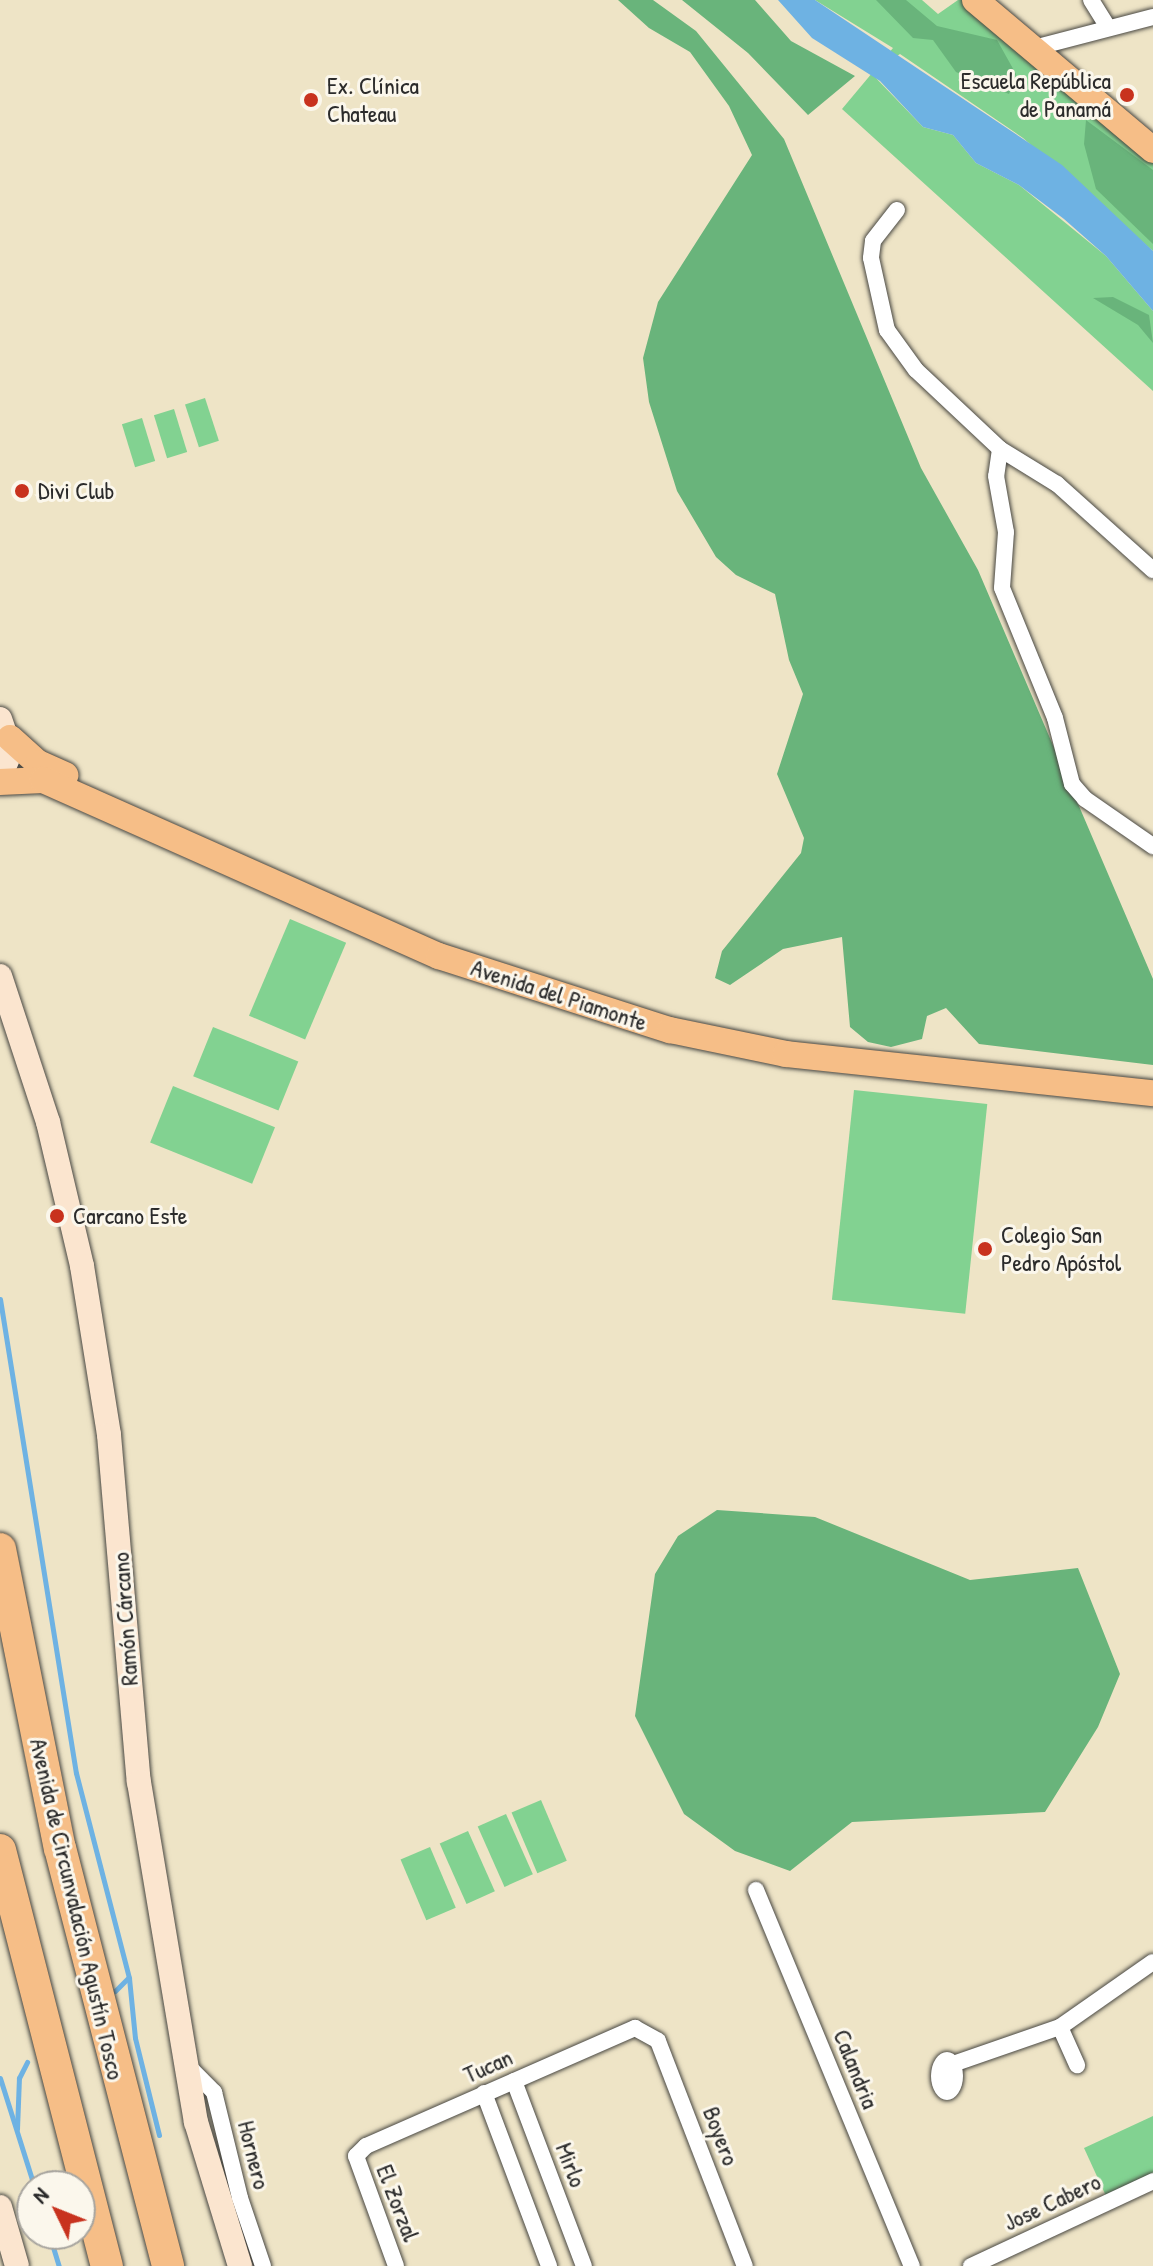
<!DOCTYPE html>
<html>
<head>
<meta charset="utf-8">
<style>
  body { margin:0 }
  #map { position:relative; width:1153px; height:2266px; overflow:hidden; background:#eee4c6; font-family:"Patrick Hand",sans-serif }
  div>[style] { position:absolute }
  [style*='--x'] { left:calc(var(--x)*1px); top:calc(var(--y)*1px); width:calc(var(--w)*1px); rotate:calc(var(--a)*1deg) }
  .green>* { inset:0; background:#82d291; transform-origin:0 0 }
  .forest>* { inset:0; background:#69b47b }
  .water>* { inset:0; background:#6eb2e3 }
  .stream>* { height:5px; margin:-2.5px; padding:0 2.5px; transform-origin:2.5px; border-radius:2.5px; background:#6eb2e3 }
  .roads { filter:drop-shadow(0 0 2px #484742) drop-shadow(0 0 2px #484742) }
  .street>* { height:16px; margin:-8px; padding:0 8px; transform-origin:8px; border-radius:8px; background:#fff }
  .street>.ring { margin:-8px; padding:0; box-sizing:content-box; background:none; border:16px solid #fff; border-radius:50% }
  .secondary>* { height:24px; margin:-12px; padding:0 12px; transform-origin:12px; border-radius:12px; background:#fbe5cf }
  .primary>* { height:26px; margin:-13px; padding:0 13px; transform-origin:13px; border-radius:13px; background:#f6be87 }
  .highway>* { height:32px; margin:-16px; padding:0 16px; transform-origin:16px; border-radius:16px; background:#f6be87 }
  .dots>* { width:22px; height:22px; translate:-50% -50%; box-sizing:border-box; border:4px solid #fbf7ec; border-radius:50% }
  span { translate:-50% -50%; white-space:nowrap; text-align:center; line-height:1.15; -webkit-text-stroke:6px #fbf7ec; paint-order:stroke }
  .poi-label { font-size:24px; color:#2b2b2b }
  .right { translate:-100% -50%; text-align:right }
  .left { translate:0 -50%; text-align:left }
  .street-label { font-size:24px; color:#2b2b2b }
  .north { position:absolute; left:16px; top:2170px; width:80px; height:80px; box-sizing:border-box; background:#fbf7ec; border:2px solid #a8a59f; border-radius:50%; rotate:313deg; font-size:22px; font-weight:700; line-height:32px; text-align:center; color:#2b2b2b }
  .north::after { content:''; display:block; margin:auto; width:28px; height:36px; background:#c8321e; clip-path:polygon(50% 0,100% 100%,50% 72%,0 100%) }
</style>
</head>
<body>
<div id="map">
  <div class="green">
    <i style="clip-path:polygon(815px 0,922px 0,938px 14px,958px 0,975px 0,1153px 158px,1153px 251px,1023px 138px,900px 54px,872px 74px,923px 127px,953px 135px,976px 163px,1019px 185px,1106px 256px,1153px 311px,1153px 391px,842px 109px,893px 48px)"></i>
    <i style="left:205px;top:398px;width:45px;height:21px;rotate:72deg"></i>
    <i style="left:174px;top:409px;width:45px;height:21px;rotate:73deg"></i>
    <i style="left:142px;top:418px;width:45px;height:21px;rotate:73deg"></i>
    <i style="left:290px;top:919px;width:61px;height:105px;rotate:23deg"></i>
    <i style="left:213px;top:1027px;width:92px;height:53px;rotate:22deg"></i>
    <i style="left:173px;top:1086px;width:110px;height:61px;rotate:22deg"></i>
    <i style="left:854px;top:1090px;width:134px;height:211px;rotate:6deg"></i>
    <i style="left:541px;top:1800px;width:66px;height:32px;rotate:67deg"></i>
    <i style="left:506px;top:1814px;width:66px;height:31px;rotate:66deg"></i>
    <i style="left:468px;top:1831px;width:66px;height:31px;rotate:66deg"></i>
    <i style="left:430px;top:1847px;width:66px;height:32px;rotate:67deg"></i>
    <i style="clip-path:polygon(1153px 2116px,1153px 2175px,1106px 2196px,1084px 2148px)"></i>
  </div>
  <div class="forest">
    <i style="clip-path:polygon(618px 0,653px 0,696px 31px,784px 139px,921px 468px,978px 570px,1153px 979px,1153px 1065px,979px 1044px,946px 1008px,927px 1016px,922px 1039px,891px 1047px,868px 1042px,850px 1027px,842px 937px,783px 949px,730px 985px,715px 978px,722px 951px,801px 853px,804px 838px,777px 774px,803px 694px,789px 660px,775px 594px,736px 575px,716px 557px,677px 491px,649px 402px,643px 358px,658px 302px,752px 155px,729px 106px,690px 52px,649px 28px)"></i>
    <i style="clip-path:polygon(682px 0,755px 0,791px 41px,855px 76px,808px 115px,748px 53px)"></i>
    <i style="clip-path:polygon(876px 0,906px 0,937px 26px,997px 40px,1016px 74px,1009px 94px,956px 72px,933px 40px,913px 38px)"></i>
    <i style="clip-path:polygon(1086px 120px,1153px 170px,1153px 244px,1096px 189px,1084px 144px)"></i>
    <i style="clip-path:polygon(1113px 297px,1149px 315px,1153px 343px,1138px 325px,1093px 298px)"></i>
    <i style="clip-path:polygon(717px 1510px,815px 1517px,970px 1580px,1078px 1568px,1120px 1674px,1098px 1727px,1045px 1812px,852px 1822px,790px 1871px,735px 1851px,684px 1814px,635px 1716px,655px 1574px,678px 1536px)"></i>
  </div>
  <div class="water">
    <i style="clip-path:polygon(778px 0,815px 0,1062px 165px,1153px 251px,1153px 311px,1106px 256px,1064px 219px,1019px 185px,976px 163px,953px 135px,923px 127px,880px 81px,812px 38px)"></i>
  </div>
  <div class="stream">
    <i style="--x:0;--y:1299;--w:480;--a:80.9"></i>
    <i style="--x:76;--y:1773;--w:212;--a:75.5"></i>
    <i style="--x:129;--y:1978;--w:60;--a:84.3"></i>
    <i style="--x:135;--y:2038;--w:100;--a:76.1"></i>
    <i style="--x:115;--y:1991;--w:18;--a:-45"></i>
    <i style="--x:0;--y:2078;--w:113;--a:72.5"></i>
    <i style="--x:17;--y:2129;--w:51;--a:-87.8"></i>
    <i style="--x:19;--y:2078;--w:18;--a:-63"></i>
    <i style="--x:49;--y:2234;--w:34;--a:73"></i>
  </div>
  <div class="roads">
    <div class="street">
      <i style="--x:1091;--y:0;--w:32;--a:58"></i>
      <i style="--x:1030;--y:49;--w:127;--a:-14.6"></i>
      <i style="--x:897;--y:210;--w:39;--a:128"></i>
      <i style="--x:873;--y:241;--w:17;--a:97"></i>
      <i style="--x:871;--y:258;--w:74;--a:77.5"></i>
      <i style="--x:887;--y:330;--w:49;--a:54.1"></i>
      <i style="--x:916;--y:370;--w:115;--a:43.2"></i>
      <i style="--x:1000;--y:449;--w:27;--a:98"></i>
      <i style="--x:996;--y:476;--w:57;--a:79.9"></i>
      <i style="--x:1006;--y:532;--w:56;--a:94.1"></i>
      <i style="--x:1002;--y:588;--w:140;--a:67.8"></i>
      <i style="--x:1055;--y:718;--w:68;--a:75.6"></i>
      <i style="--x:1072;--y:784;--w:20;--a:49"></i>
      <i style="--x:1085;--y:799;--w:83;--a:34.7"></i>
      <i style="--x:1000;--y:449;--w:67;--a:31.6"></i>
      <i style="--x:1057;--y:484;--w:129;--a:41.9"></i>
      <i style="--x:756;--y:1890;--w:407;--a:67.5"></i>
      <i style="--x:1060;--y:2027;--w:42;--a:65.9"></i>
      <i class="ring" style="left:939px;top:2060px;width:-2px;height:-2px"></i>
      <i style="--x:186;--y:2064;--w:40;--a:45"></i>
      <i style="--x:214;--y:2092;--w:109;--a:76.2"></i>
      <i style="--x:240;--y:2198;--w:72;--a:71.3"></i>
      <i style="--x:953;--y:2064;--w:113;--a:-19.1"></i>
      <i style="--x:1060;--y:2027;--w:113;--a:-35"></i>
      <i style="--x:514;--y:2081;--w:198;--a:69.3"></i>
      <i style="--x:484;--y:2093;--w:185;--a:69.4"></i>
      <i style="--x:396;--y:2266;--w:117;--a:-110"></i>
      <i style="--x:356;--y:2156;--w:14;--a:-45"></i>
      <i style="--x:366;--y:2146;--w:294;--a:-23.7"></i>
      <i style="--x:635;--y:2028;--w:26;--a:29"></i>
      <i style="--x:658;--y:2041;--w:241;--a:68.9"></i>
      <i style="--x:971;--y:2266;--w:201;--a:-25"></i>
    </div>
    <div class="secondary">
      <i style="--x:0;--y:719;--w:34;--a:71"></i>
      <i style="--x:11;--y:751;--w:28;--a:113"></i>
      <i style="--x:0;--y:976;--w:154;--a:71.8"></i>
      <i style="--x:48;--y:1122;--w:148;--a:76.7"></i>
      <i style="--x:82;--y:1266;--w:171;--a:80.9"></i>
      <i style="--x:109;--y:1435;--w:348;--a:85.1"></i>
      <i style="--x:139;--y:1782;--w:345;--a:80.5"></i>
      <i style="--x:196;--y:2122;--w:151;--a:73"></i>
      <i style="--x:0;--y:2207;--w:61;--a:73.9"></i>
    </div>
    <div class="primary">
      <i style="--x:975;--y:0;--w:233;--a:40.1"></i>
      <i style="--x:10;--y:738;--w:38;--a:42"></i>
      <i style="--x:38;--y:763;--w:30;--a:24"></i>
      <i style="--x:0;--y:782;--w:43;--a:-2.7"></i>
      <i style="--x:43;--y:780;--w:433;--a:24"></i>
      <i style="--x:439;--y:956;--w:243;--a:17.8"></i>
      <i style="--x:670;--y:1030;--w:118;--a:11.7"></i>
      <i style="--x:786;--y:1054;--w:369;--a:6.1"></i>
    </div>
    <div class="highway">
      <i style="--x:0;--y:1549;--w:305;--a:78.7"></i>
      <i style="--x:60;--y:1848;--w:432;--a:75.5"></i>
      <i style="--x:0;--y:1850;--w:430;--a:75.6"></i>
    </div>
  </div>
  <div class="dots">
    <i style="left:1127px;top:95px;background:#c8321e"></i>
    <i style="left:311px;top:100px;background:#c8321e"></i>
    <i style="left:22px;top:491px;background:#c8321e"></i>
    <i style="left:57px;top:1216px;background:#c8321e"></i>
    <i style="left:985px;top:1249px;background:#c8321e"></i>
  </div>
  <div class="poi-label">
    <span class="right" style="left:1111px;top:95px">Escuela República<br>de Panamá</span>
    <span class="left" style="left:327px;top:100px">Ex. Clínica<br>Chateau</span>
    <span class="left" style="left:38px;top:491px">Divi Club</span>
    <span class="left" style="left:73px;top:1216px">Carcano Este</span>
    <span class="left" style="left:1001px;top:1249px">Colegio San<br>Pedro Apóstol</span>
  </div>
  <div class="street-label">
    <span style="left:559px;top:995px;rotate:18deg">Avenida del Piamonte</span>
    <span style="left:125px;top:1619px;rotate:-94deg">Ramón Cárcano</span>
    <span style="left:77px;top:1909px;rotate:77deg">Avenida de Circunvalación Agustín Tosco</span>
    <span style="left:488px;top:2066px;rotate:-24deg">Tucan</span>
    <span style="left:856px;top:2069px;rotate:68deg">Calandria</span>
    <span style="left:721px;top:2136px;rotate:69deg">Boyero</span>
    <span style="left:254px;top:2155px;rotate:76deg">Hornero</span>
    <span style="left:571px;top:2165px;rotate:69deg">Mirlo</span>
    <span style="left:1052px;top:2202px;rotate:-25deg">Jose Cabero</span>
    <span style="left:398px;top:2203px;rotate:69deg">El Zorzal</span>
  </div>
  <div class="north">N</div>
</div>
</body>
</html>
